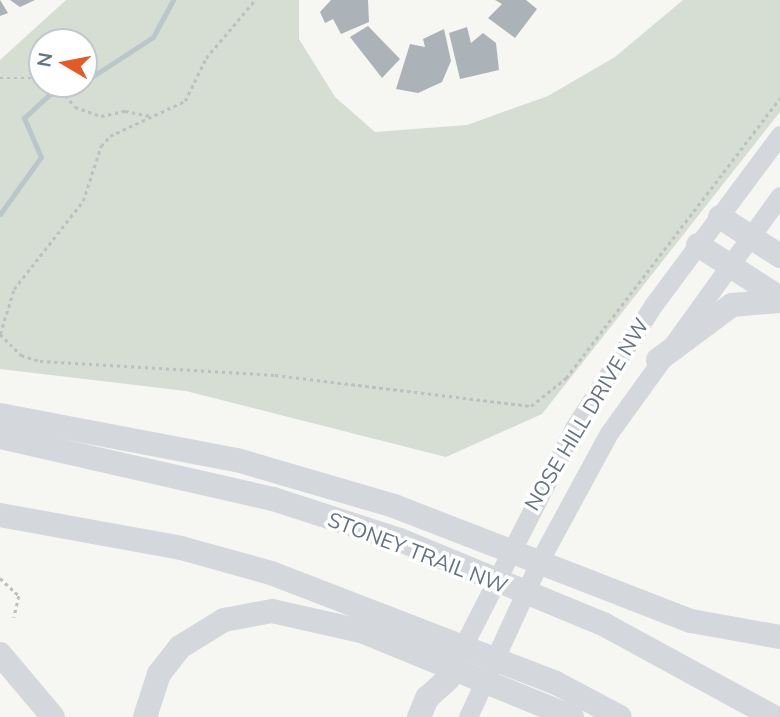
<!DOCTYPE html>
<html>
<head>
<meta charset="utf-8">
<style>
  body { margin:0 }
  #map { position:relative; width:780px; height:717px; overflow:hidden; background:#f6f6f2; font-family:Mulish,sans-serif }
  div>[style] { position:absolute }
  [style*='--x'] { left:calc(var(--x)*1px); top:calc(var(--y)*1px); width:calc(var(--w)*1px); rotate:calc(var(--a)*1deg) }
  .green>* { inset:0; background:#d6ddd3 }
  .stream>* { height:5px; margin:-2.5px; padding:0 2.5px; transform-origin:2.5px; border-radius:2.5px; background:#bbc6ca }
  .building>* { inset:0; background:#abb2b8 }
  .path>* { height:2.5px; margin-top:-1.25px; transform-origin:0; background:repeating-linear-gradient(90deg,#bdbfc1 0 3.5px,transparent 0 7px) }
  .secondary>* { height:19px; margin:-9.5px; padding:0 9.5px; transform-origin:9.5px; border-radius:9.5px; background:#d4d8dc }
  .highway>* { height:24px; margin:-12px; padding:0 12px; transform-origin:12px; border-radius:12px; background:#d4d8dc }
  span { translate:-50% -50%; white-space:nowrap; text-align:center; line-height:1.15; -webkit-text-stroke:7px #fff; paint-order:stroke }
  .street-label { font-size:21px; color:#647483 }
  .north { position:absolute; left:28px; top:28px; width:70px; height:70px; box-sizing:border-box; background:#fff; border:2px solid #c1c7cd; border-radius:50%; rotate:280deg; font-size:19px; font-weight:700; line-height:28px; text-align:center; color:#647483 }
  .north::after { content:''; display:block; margin:auto; width:24px; height:32px; background:#e35a25; clip-path:polygon(50% 0,100% 100%,50% 72%,0 100%) }
</style>
</head>
<body>
<div id="map">
  <div class="green">
    <i style="clip-path:polygon(evenodd,66px 0,299px 0,299px 39px,335px 97px,375px 132px,467px 125px,548px 96px,615px 57px,683px 0,780px 0,780px 112px,542px 414px,446px 457px,186px 391px,0 369px,0 60px,66px 0,42px 42px,84px 42px,84px 84px,42px 84px,42px 42px)"></i>
  </div>
  <div class="stream">
    <i style="--x:84;--y:82;--w:82;--a:-33.1"></i>
    <i style="--x:153;--y:37;--w:42;--a:-61.6"></i>
    <i style="--x:0;--y:214;--w:70;--a:-54.3"></i>
    <i style="--x:41;--y:157;--w:43;--a:-113.6"></i>
    <i style="--x:24;--y:118;--w:34;--a:-43"></i>
    <i style="--x:49;--y:95;--w:34;--a:-19"></i>
  </div>
  <div class="building">
    <i style="clip-path:polygon(0 0,8px 13px,0 16px)"></i>
    <i style="clip-path:polygon(10px 0,35px 0,20px 7px)"></i>
    <i style="clip-path:polygon(331px 0,368px 0,369px 22px,341px 34px,333px 19px,325px 23px,320px 12px)"></i>
    <i style="clip-path:polygon(495px 0,526px 0,537px 9px,515px 38px,488px 18px,502px 4px)"></i>
    <i style="clip-path:polygon(368px 26px,400px 59px,382px 78px,350px 37px)"></i>
    <i style="clip-path:polygon(467px 27px,471px 43px,483px 33px,496px 43px,499px 70px,460px 79px,449px 33px)"></i>
    <i style="clip-path:polygon(444px 29px,451px 61px,442px 82px,418px 93px,396px 89px,410px 44px,425px 47px,423px 39px)"></i>
  </div>
  <div class="path">
    <i style="--x:0;--y:78;--w:42;--a:0"></i>
    <i style="--x:57;--y:84;--w:29;--a:52"></i>
    <i style="--x:75;--y:107;--w:28;--a:19"></i>
    <i style="--x:101;--y:116;--w:25;--a:-12"></i>
    <i style="--x:125;--y:111;--w:26;--a:11"></i>
    <i style="--x:0;--y:334;--w:30;--a:45"></i>
    <i style="--x:21;--y:355;--w:20;--a:18"></i>
    <i style="--x:40;--y:361;--w:235;--a:3.4"></i>
    <i style="--x:275;--y:375;--w:258;--a:6.9"></i>
    <i style="--x:531;--y:406;--w:45;--a:-38.7"></i>
    <i style="--x:566;--y:378;--w:352;--a:-52.6"></i>
    <i style="--x:0;--y:334;--w:47;--a:-72.7"></i>
    <i style="--x:14;--y:289;--w:112;--a:-51.9"></i>
    <i style="--x:83;--y:201;--w:58;--a:-71.9"></i>
    <i style="--x:101;--y:146;--w:13;--a:-48"></i>
    <i style="--x:110;--y:136;--w:83;--a:-25"></i>
    <i style="--x:185;--y:101;--w:48;--a:-64"></i>
    <i style="--x:206;--y:58;--w:76;--a:-49.8"></i>
    <i style="--x:0;--y:578;--w:26;--a:43"></i>
    <i style="--x:19;--y:596;--w:22;--a:103"></i>
  </div>
  <div class="secondary">
    <i style="--x:456;--y:660;--w:260;--a:-63"></i>
    <i style="--x:574;--y:428;--w:148;--a:-57.2"></i>
    <i style="--x:654;--y:304;--w:211;--a:-53.3"></i>
    <i style="--x:468;--y:717;--w:175;--a:-65.3"></i>
    <i style="--x:541;--y:558;--w:142;--a:-61.5"></i>
    <i style="--x:609;--y:433;--w:292;--a:-54.2"></i>
  </div>
  <div class="highway">
    <i style="--x:720;--y:217;--w:72;--a:33"></i>
    <i style="--x:698;--y:245;--w:98;--a:32.9"></i>
    <i style="--x:658;--y:360;--w:92;--a:-36.6"></i>
    <i style="--x:732;--y:305;--w:48;--a:-4.8"></i>
    <i style="--x:0;--y:415;--w:241;--a:10.8"></i>
    <i style="--x:237;--y:460;--w:164;--a:16.3"></i>
    <i style="--x:394;--y:506;--w:318;--a:21.2"></i>
    <i style="--x:691;--y:621;--w:90;--a:10.2"></i>
    <i style="--x:0;--y:437;--w:280;--a:12.8"></i>
    <i style="--x:273;--y:499;--w:133;--a:17.9"></i>
    <i style="--x:400;--y:540;--w:222;--a:22.5"></i>
    <i style="--x:605;--y:625;--w:192;--a:28.6"></i>
    <i style="--x:0;--y:515;--w:184;--a:10.3"></i>
    <i style="--x:181;--y:548;--w:93;--a:15.5"></i>
    <i style="--x:271;--y:573;--w:305;--a:21.1"></i>
    <i style="--x:556;--y:683;--w:72;--a:28"></i>
    <i style="--x:0;--y:654;--w:82;--a:49.9"></i>
    <i style="--x:145;--y:717;--w:45;--a:-72"></i>
    <i style="--x:159;--y:674;--w:34;--a:-52"></i>
    <i style="--x:180;--y:647;--w:52;--a:-31.5"></i>
    <i style="--x:224;--y:620;--w:49;--a:-10.6"></i>
    <i style="--x:272;--y:611;--w:91;--a:12.7"></i>
    <i style="--x:361;--y:631;--w:228;--a:22.2"></i>
    <i style="--x:419;--y:717;--w:21;--a:-67"></i>
    <i style="--x:427;--y:698;--w:28;--a:-42"></i>
  </div>
  <div class="street-label">
    <span style="left:586px;top:414px;rotate:-59deg">NOSE HILL DRIVE NW</span>
    <span style="left:418px;top:552px;rotate:21deg">STONEY TRAIL NW</span>
  </div>
  <div class="north">N</div>
</div>
</body>
</html>
